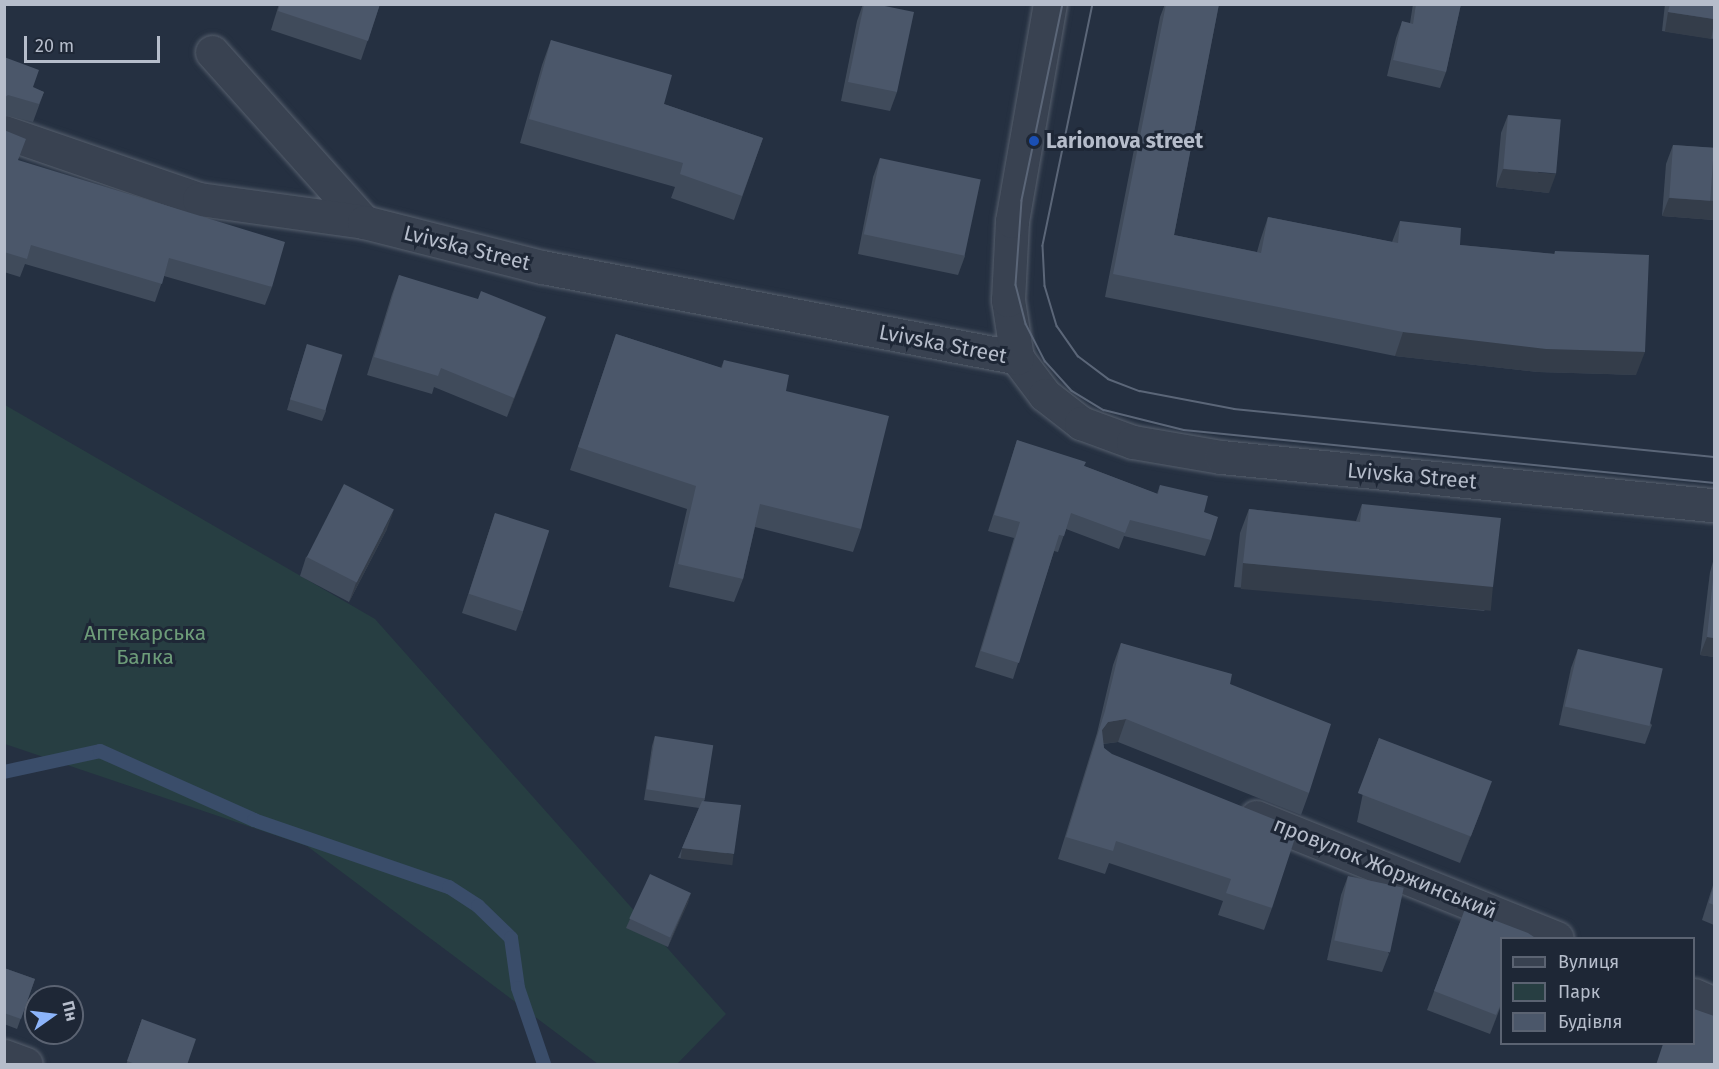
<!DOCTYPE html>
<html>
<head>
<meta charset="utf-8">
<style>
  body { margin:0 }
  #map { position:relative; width:1719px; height:1069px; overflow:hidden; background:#253041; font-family:"Fira Sans",sans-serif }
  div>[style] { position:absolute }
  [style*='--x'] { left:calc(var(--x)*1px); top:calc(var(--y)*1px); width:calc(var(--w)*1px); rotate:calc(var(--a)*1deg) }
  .green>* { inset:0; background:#273e42 }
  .stream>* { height:14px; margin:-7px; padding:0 7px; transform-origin:7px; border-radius:7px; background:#3a4d6a }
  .roads { filter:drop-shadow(0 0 2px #57606e) drop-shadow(0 0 2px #57606e) }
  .minor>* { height:33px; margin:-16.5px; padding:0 16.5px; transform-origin:16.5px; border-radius:16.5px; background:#394251 }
  .tram>* { height:1.5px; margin:-0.75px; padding:0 0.75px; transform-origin:0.75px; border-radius:0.75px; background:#5b6678 }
  .wall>* { inset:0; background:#404b5b }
  .shaded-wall>* { inset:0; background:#343d4a; transform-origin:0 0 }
  .building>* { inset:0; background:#4b576a; transform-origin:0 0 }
  .dots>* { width:16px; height:16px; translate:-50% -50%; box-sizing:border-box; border:3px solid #1e2736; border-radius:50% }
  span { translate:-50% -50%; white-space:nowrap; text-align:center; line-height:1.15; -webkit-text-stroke:6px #1e2736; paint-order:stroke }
  .poi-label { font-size:21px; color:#b6bdcb; font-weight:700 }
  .left { translate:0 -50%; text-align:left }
  .street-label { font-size:21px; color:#b6bdcb }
  .park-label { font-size:21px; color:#6d9c79 }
  .frame { position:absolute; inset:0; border:6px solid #b6bdcb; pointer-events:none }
  .legend { position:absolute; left:1500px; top:937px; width:195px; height:108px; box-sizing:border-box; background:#1e2736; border:2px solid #5b6372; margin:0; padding:8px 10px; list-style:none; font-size:18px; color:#b6bdcb }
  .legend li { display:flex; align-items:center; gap:12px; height:30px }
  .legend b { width:30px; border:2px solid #5b6372 }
  .north { position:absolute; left:24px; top:985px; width:60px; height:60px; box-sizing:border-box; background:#1e2736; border:2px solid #5b6372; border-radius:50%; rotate:76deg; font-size:16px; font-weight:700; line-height:24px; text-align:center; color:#b6bdcb }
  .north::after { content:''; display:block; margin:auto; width:21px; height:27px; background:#8cb4fa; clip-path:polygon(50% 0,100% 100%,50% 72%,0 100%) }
  .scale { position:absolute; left:24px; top:36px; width:136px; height:27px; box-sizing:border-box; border:3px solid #b6bdcb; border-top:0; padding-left:8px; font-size:18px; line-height:21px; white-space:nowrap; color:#b6bdcb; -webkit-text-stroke:4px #1e2736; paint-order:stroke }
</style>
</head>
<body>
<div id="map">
  <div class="green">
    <i style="clip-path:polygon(5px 405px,375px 619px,726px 1014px,677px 1064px,598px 1064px,307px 846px,5px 744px)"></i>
  </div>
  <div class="stream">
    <i style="--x:4;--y:772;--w:98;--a:-12.3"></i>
    <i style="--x:100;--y:751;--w:169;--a:24.1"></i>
    <i style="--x:254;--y:820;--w:206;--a:19"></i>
    <i style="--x:449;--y:887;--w:35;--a:33"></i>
    <i style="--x:478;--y:906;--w:46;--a:44.1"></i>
    <i style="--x:511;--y:938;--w:50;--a:82"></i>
    <i style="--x:518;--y:988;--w:80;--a:71.1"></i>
  </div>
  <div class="roads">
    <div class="minor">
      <i style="--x:212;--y:52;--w:228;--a:48.2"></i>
      <i style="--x:4;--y:132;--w:206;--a:19"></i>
      <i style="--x:199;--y:199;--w:167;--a:7.9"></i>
      <i style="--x:364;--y:222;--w:184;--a:14.2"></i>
      <i style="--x:542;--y:267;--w:484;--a:10.8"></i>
      <i style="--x:1017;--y:358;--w:46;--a:52.9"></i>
      <i style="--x:1045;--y:395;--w:46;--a:37.9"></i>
      <i style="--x:1081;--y:423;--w:55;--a:20.1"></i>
      <i style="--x:1133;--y:442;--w:89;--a:9.7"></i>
      <i style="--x:1221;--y:457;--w:495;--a:5.6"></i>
      <i style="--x:1017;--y:358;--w:59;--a:-98.8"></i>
      <i style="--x:1008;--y:300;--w:79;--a:-87.1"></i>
      <i style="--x:1012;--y:221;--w:220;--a:-80.1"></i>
      <i style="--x:1256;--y:817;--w:324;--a:21.9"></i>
      <i style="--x:1694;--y:995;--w:22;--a:24"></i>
      <i style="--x:4;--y:1056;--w:23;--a:20"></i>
    </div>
  </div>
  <div class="tram">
    <i style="--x:1063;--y:4;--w:201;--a:101.8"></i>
    <i style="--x:1022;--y:201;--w:84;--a:94.1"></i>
    <i style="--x:1016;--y:285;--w:40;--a:75.6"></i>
    <i style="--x:1026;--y:324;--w:42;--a:62.8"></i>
    <i style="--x:1045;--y:361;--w:40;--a:48"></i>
    <i style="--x:1072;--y:391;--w:37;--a:31"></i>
    <i style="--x:1104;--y:410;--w:82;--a:14"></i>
    <i style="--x:1184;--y:430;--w:533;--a:5.71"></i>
    <i style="--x:1093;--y:4;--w:247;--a:101.7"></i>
    <i style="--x:1043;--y:246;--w:40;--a:87.1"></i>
    <i style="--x:1045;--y:286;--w:42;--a:73.3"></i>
    <i style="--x:1057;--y:326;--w:37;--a:55"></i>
    <i style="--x:1078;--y:356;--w:38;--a:37"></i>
    <i style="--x:1108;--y:379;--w:34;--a:21"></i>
    <i style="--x:1140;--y:391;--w:96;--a:10.8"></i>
    <i style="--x:1234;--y:409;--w:482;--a:5.7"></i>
  </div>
  <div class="wall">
    <i style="clip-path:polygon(279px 4px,380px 4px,361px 60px,271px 30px)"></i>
    <i style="clip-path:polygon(863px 4px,897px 92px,890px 111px,841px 101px,857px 21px)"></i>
    <i style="clip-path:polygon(1165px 4px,1219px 4px,1174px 235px,1257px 252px,1260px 241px,1268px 217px,1392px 242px,1400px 221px,1460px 245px,1554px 254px,1555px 251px,1636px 375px,1538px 372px,1395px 356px,1105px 297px,1160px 17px)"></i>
    <i style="clip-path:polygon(1413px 4px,1461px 4px,1446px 72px,1440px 88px,1387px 76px,1396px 38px,1402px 22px,1410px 23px)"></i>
    <i style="clip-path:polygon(1665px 4px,1714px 4px,1714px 39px,1662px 31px)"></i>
    <i style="clip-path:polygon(551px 40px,664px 104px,763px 138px,734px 220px,671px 198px,675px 187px,520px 143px,542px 65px)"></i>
    <i style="clip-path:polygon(4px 57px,33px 88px,44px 92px,33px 122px,4px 115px)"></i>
    <i style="clip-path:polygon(1508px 115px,1549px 193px,1496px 187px,1501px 133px)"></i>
    <i style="clip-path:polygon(4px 130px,18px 161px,272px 287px,265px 305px,164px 276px,155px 302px,25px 264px,20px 277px,4px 272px)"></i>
    <i style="clip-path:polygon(1673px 145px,1714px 148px,1714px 220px,1662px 216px,1666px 164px)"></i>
    <i style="clip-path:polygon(880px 158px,965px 256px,958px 275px,858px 254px,873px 177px)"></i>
    <i style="clip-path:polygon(399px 275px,539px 336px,507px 417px,434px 387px,432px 394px,367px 375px,392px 294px)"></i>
    <i style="clip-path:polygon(616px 334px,721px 368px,724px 360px,786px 391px,861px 529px,853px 552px,755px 527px,743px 579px,734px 602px,669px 587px,687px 509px,570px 470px)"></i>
    <i style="clip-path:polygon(307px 344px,326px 411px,322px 421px,287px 410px)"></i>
    <i style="clip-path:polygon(1017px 440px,1157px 494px,1160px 485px,1204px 512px,1211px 540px,1205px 556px,1124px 536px,1119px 549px,1066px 529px,1058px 552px,1054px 551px,1013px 679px,975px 667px,1014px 538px,988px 531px)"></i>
    <i style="clip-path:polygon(1362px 504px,1485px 611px,1234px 587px,1240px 533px,1249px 509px,1356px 521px)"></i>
    <i style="clip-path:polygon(495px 513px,523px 612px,516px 631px,462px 613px)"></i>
    <i style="clip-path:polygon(387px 529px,349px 602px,300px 576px,306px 557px)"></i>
    <i style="clip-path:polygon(1714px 558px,1714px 657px,1700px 655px,1710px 572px)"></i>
    <i style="clip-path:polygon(1121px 643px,1230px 684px,1309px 793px,1301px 815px,1118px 742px,1103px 744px,1104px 748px,1272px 908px,1264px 930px,1218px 915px,1223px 901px,1109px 863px,1105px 874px,1058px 859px,1097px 733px,1113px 665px)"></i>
    <i style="clip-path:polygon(1578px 649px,1652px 725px,1645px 744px,1559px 725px,1571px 668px)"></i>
    <i style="clip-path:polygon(655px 736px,705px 799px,704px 801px,731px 864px,678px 858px,699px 808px,644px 800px,652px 746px)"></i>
    <i style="clip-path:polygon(1379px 738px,1482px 808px,1460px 863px,1357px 822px,1369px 764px)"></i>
    <i style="clip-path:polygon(1348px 876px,1389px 954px,1382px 972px,1327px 960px,1341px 895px)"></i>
    <i style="clip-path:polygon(1714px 882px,1714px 925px,1702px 920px)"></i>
    <i style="clip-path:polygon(691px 893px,668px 947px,626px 928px,630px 919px)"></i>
    <i style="clip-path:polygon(1465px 909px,1502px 939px,1502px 1003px,1490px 1034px,1427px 1010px)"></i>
    <i style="clip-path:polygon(4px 968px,35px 979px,17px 1029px,4px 1024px)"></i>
    <i style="clip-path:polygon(142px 1019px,187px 1065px,126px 1065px)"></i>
  </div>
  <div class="shaded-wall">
    <i style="left:1668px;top:12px;width:47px;height:20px;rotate:9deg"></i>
    <i style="clip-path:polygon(1503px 169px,1556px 174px,1549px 193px,1496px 187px)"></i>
    <i style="clip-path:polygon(1669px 198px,1714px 201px,1714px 220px,1662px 216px)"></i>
    <i style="clip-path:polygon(546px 317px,539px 336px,507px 417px,514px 398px)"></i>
    <i style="clip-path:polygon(1403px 332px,1645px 352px,1636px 375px,1538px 372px,1395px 356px)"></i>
    <i style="clip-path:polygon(394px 510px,387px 529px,349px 602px,356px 583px)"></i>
    <i style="left:1243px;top:563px;width:251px;height:26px;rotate:5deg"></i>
    <i style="clip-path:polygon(1707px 637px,1714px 638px,1714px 657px,1700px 655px)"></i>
    <i style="clip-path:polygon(1126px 719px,1118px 742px,1100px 744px,1102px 730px,1108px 722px)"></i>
    <i style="clip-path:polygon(1492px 782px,1482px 808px,1460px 863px,1470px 837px)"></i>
    <i style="left:682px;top:848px;width:52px;height:11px;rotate:7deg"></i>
    <i style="clip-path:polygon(691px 893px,688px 903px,668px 947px,672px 937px)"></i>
  </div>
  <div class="building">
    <i style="clip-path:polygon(280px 4px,380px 4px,368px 41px,278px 11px)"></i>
    <i style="clip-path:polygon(864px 4px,875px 4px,914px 12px,897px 92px,848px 82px)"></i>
    <i style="clip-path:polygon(1166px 4px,1219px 4px,1174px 235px,1261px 253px,1268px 217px,1398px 243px,1400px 221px,1461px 228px,1460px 245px,1555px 254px,1555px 251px,1649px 255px,1645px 352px,1546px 349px,1403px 332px,1113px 274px)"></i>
    <i style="clip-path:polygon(1416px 4px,1461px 4px,1446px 72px,1393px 60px,1402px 21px,1413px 24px)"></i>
    <i style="clip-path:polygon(1670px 4px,1714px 4px,1714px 19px,1668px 12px)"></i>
    <i style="clip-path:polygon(551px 40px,672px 75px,664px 104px,763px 138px,742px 196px,680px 174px,683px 163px,529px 119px)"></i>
    <i style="clip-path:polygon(4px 57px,39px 70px,33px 87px,44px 92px,39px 104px,8px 95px,4px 98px)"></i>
    <i style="left:1508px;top:115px;width:53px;height:54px;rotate:5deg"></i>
    <i style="clip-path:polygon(4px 130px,26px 139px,18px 160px,285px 242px,272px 287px,169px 258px,162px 284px,31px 245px,27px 259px,4px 252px)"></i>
    <i style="left:1673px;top:145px;width:41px;height:53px;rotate:4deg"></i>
    <i style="left:880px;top:158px;width:103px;height:78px;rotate:12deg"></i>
    <i style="clip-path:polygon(399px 275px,478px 299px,481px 291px,546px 317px,514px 398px,441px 368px,438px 376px,374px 357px)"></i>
    <i style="clip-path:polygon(616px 334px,722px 368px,724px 360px,789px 375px,786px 391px,889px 416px,861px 529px,760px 504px,743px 579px,678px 564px,696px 486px,578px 447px)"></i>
    <i style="left:307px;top:344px;width:37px;height:58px;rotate:17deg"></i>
    <i style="clip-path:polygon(1017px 440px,1086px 462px,1084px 466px,1158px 494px,1160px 485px,1208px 496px,1204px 512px,1218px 517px,1211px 540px,1130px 520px,1125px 533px,1071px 513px,1064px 536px,1059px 535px,1019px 663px,981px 651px,1020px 522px,994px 515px)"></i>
    <i style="left:344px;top:484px;width:56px;height:82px;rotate:27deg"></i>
    <i style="clip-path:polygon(1362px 504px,1501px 518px,1493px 587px,1243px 563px,1249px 509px,1360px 522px)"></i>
    <i style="left:495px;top:513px;width:57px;height:85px;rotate:18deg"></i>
    <i style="clip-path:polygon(1714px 569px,1714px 638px,1707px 637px)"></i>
    <i style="clip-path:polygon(1121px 643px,1232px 674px,1230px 684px,1331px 724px,1309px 793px,1126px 719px,1108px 722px,1102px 730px,1104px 748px,1112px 754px,1298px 829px,1272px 908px,1226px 893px,1231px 879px,1116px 841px,1113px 851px,1066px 837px,1105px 711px)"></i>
    <i style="left:1578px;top:649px;width:87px;height:59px;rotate:13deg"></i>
    <i style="left:655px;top:736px;width:59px;height:54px;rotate:9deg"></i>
    <i style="left:1379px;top:738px;width:121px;height:59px;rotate:21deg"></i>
    <i style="clip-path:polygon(702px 801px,741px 805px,734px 854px,682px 848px)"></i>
    <i style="left:650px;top:874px;width:45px;height:49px;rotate:25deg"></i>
    <i style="left:1348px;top:876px;width:57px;height:66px;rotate:12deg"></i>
    <i style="clip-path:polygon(1714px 884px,1714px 905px,1709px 903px)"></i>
    <i style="clip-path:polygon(1465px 909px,1528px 933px,1537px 939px,1502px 939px,1502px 1002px,1496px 1015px,1434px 991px)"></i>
    <i style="clip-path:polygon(4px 968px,35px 979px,21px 1019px,4px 1013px)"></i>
    <i style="clip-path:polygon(1694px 1009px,1714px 1016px,1714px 1065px,1656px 1065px,1663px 1044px,1694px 1044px)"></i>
    <i style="clip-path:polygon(142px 1019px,196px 1039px,187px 1065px,138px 1065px,127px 1061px)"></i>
  </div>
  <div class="dots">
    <i style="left:1034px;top:141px;background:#1a4fb4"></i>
  </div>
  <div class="poi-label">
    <span class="left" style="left:1046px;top:141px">Larionova street</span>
  </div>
  <div class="street-label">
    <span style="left:467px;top:248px;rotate:14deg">Lvivska Street</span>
    <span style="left:943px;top:344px;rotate:11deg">Lvivska Street</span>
    <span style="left:1412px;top:476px;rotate:5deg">Lvivska Street</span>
    <span style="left:1385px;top:868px;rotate:22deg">провулок Жоржинський</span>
  </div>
  <div class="park-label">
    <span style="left:145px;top:645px">Аптекарська<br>Балка</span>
  </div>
  <div class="frame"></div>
  <ul class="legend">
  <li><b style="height:8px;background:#394251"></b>Вулиця</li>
  <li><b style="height:16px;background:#273e42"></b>Парк</li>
  <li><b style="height:16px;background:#4b576a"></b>Будівля</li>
  </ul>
  <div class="north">Пн</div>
  <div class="scale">20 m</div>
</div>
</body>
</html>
